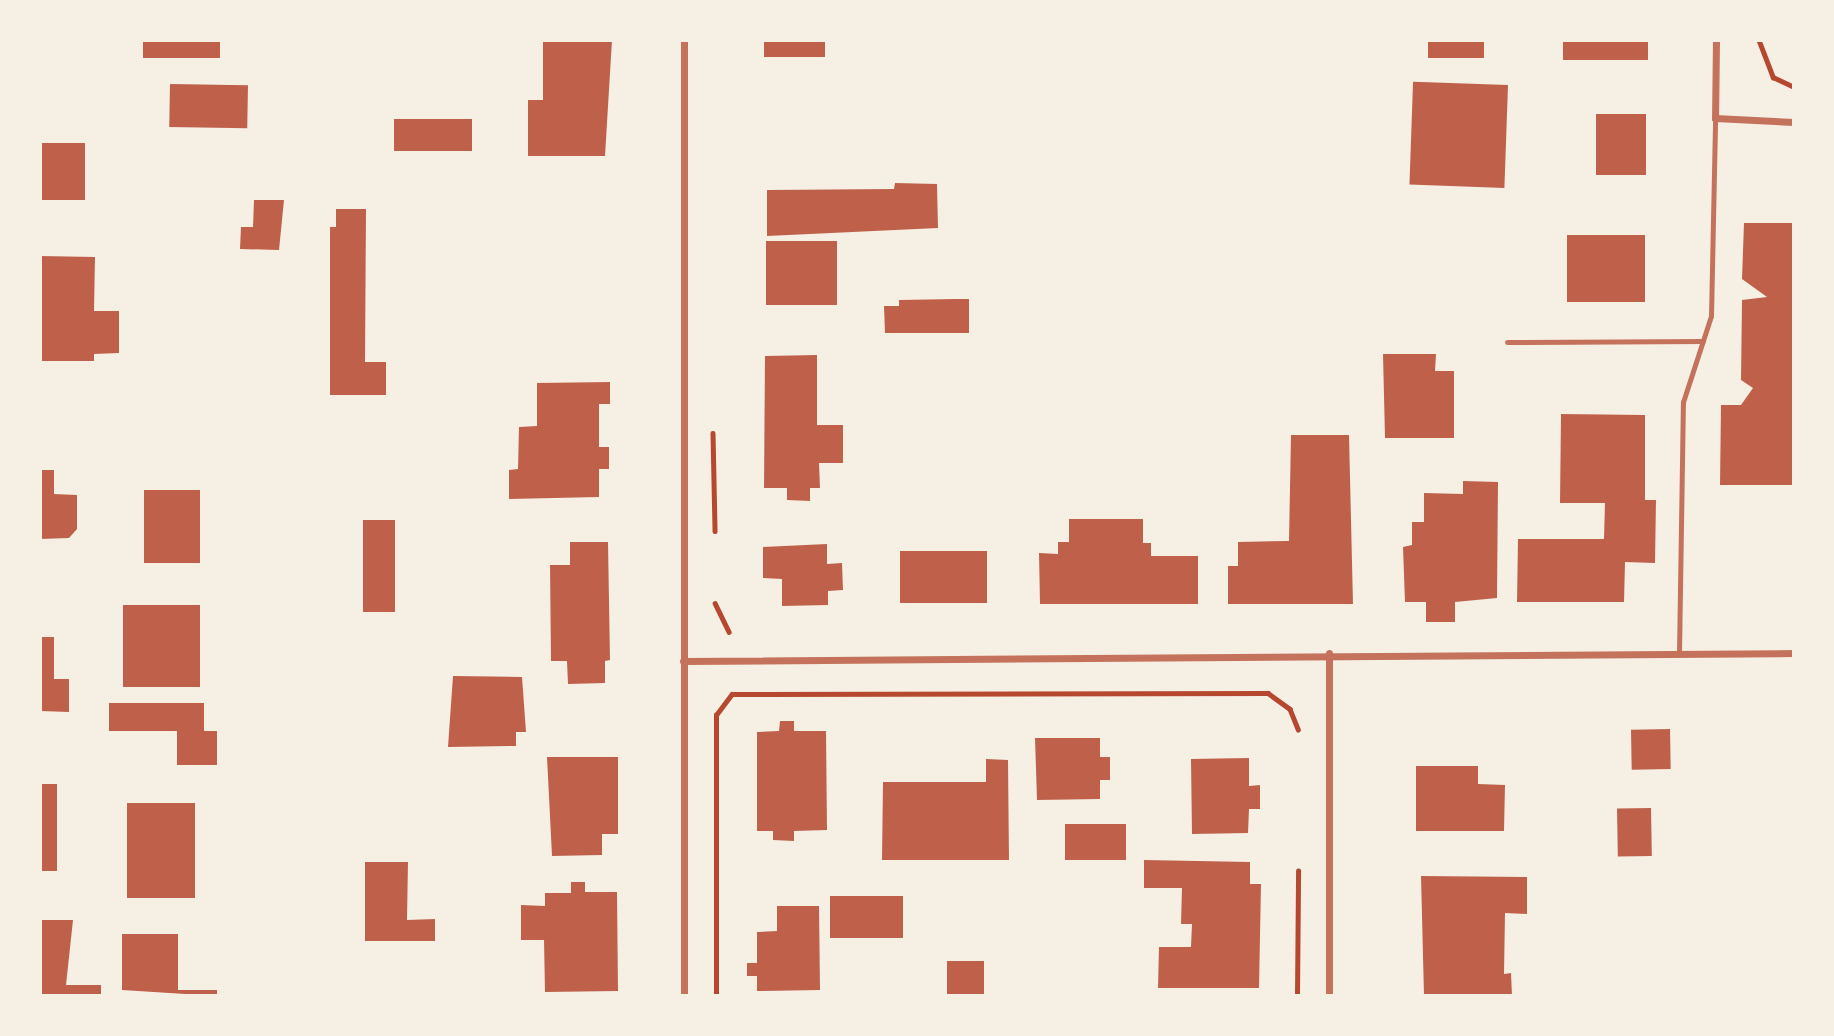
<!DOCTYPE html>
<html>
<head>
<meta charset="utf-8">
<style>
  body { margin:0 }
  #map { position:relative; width:1834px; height:1036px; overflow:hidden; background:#f6efe4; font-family:Commissioner,sans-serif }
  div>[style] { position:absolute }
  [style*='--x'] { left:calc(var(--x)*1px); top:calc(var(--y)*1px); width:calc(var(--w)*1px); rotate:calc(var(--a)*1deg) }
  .building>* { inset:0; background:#bf614a; transform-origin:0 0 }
  .path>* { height:4.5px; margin:-2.25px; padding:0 2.25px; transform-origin:2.25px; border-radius:2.25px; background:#b5482f }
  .service>* { height:5px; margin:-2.5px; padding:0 2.5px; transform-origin:2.5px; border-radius:2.5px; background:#c5725c }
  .minor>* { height:7px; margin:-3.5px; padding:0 3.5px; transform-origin:3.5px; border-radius:3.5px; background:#c5725c }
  span { translate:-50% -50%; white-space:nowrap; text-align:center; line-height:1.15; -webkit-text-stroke:7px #f6efe4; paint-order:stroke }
  .frame { position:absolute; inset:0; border:42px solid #f6efe4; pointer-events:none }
</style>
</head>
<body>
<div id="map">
  <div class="building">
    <i style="left:143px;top:40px;width:77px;height:18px"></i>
    <i style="clip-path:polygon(543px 40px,612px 40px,605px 156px,528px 156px,528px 100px,543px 100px)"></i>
    <i style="left:764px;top:40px;width:61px;height:17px"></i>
    <i style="left:1428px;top:40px;width:56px;height:18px"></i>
    <i style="left:1563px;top:40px;width:85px;height:20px"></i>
    <i style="left:170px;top:84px;width:78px;height:43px;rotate:1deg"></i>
    <i style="left:1508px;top:85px;width:103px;height:95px;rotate:92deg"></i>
    <i style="left:1596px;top:114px;width:50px;height:61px"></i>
    <i style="left:394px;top:119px;width:78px;height:32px"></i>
    <i style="left:40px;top:143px;width:45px;height:57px"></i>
    <i style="clip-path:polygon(895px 183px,937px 184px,938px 228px,767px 236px,767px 190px,894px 189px)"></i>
    <i style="clip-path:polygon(254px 200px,284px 200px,279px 250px,240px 249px,241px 227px,253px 227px)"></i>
    <i style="clip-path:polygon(336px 209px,366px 209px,365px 362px,386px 362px,386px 395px,330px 395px,330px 227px,336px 227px)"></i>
    <i style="clip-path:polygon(1744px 223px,1794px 223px,1794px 485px,1720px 485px,1721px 405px,1741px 405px,1753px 388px,1741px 380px,1742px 300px,1767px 297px,1742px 279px)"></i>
    <i style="left:1567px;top:235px;width:78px;height:67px"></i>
    <i style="left:766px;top:241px;width:71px;height:64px"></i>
    <i style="clip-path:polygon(40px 256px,95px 257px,94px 311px,119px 311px,119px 353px,94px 354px,94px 361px,40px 361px)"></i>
    <i style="clip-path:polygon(956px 299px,969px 299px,969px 333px,885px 333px,884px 306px,899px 306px,899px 300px)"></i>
    <i style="clip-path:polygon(1383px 354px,1436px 354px,1435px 371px,1454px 371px,1454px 438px,1385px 438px)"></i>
    <i style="clip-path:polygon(817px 355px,817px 425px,843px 425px,843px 463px,819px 463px,820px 488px,810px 488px,810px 501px,787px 500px,787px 488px,764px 488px,765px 356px)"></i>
    <i style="clip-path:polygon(610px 382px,610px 404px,599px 404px,599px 447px,609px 447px,609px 469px,599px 469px,599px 497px,509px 499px,509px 470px,518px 469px,519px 427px,537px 426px,537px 383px)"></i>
    <i style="clip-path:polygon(1561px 414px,1645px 415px,1645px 500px,1656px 500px,1655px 563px,1625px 562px,1624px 602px,1517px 602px,1518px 539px,1604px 539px,1605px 503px,1560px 503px)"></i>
    <i style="clip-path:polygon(1291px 435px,1349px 435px,1353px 604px,1228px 604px,1228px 566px,1238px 566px,1238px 542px,1289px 541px)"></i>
    <i style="clip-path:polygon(40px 470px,54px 470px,54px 494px,77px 495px,77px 529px,69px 538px,40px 539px)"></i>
    <i style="clip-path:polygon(1463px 481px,1498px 482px,1497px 598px,1455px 602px,1455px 622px,1426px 622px,1426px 602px,1405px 602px,1403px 547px,1412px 545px,1412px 522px,1424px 522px,1424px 493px,1463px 494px)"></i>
    <i style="left:144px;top:490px;width:56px;height:73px"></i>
    <i style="clip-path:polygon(1069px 519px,1143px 519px,1143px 543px,1151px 543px,1151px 556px,1198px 556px,1198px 604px,1040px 604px,1039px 553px,1058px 554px,1058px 542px,1069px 542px)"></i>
    <i style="left:363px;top:520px;width:32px;height:92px"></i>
    <i style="clip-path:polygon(570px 542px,608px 542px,610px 660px,605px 661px,605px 683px,568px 684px,567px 661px,551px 661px,550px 565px,570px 565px)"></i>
    <i style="clip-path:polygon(827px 544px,827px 564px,842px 563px,843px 590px,828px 591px,828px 605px,782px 606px,782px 579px,763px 578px,763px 547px)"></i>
    <i style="left:900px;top:551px;width:87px;height:52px"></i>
    <i style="left:200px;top:605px;width:82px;height:77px;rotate:90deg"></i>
    <i style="clip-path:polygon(40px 637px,54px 637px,54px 679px,69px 679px,69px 712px,40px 711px)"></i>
    <i style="clip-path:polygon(453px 676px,522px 677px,526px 732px,516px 732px,516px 746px,448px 747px)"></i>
    <i style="clip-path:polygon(109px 703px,204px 703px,204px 731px,217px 731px,217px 765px,177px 765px,177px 731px,109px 731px)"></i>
    <i style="clip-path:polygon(780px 721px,794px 721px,794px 731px,826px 731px,827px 830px,794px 831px,794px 841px,773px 840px,773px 831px,757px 831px,757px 732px,779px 731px)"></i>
    <i style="left:1670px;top:729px;width:40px;height:39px;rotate:89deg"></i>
    <i style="clip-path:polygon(1035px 738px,1100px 738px,1100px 757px,1110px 757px,1110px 780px,1100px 780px,1100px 799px,1037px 800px)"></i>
    <i style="clip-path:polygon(547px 757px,618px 757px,618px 834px,602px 834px,602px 855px,552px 856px)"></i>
    <i style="clip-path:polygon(1249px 758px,1249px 786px,1260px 785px,1260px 809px,1249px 809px,1248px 833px,1192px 834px,1191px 759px)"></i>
    <i style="clip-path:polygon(986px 759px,1008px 760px,1009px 860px,882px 860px,883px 782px,986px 782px)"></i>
    <i style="clip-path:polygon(1416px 766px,1478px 766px,1478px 784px,1505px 785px,1504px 831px,1416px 831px)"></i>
    <i style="left:40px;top:784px;width:17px;height:87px"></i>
    <i style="left:127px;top:803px;width:68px;height:95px"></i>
    <i style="left:1651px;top:808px;width:48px;height:34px;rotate:89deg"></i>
    <i style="left:1126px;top:824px;width:36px;height:61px;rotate:90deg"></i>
    <i style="clip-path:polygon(1144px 860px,1250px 862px,1250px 884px,1261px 884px,1259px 988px,1158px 988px,1159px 947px,1191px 947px,1192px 924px,1181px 924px,1182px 888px,1144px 888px)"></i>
    <i style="clip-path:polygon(365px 862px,408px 862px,407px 920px,435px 919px,435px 941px,365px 941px)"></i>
    <i style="clip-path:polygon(1421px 876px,1527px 877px,1527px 914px,1505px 913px,1504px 974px,1511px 973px,1512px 996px,1424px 996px)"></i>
    <i style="clip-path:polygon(571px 882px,585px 882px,585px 892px,617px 892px,618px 991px,545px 992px,544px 940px,521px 940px,521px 905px,545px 906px,545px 893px,571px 893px)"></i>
    <i style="left:830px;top:896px;width:73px;height:42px"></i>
    <i style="clip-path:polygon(777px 906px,819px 906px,820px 990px,757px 991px,757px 976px,747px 976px,747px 963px,757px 963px,757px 932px,777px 931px)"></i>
    <i style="clip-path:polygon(40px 920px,73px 920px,66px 985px,101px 985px,101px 996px,40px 996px)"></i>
    <i style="clip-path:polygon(122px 934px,178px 934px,178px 990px,217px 990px,217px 996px,122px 990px)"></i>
    <i style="left:984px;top:961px;width:35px;height:37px;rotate:90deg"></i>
  </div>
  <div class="path">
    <i style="--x:1759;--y:40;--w:40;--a:69"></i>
    <i style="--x:1773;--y:77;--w:23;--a:25"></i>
    <i style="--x:713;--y:433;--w:98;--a:88.8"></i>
    <i style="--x:715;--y:603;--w:32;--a:64"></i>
    <i style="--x:716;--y:996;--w:281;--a:-90"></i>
    <i style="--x:716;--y:715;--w:26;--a:-53"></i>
    <i style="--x:732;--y:694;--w:536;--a:-0.11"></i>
    <i style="--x:1268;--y:693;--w:27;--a:36"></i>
    <i style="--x:1290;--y:709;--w:22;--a:68"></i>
    <i style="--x:1297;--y:996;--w:125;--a:-89.5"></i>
  </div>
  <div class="service">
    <i style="--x:1507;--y:342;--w:196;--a:-0.3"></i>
    <i style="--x:1679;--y:653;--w:251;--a:-89.1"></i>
    <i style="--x:1683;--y:402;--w:90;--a:-72"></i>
    <i style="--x:1711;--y:316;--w:198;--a:-88.8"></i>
  </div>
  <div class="minor">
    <i style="--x:1716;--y:40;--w:78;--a:90.7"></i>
    <i style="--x:1715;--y:118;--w:79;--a:2.9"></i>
    <i style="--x:1329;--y:653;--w:343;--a:90"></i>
    <i style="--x:683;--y:661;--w:1111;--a:-0.41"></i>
    <i style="--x:684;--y:996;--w:956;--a:-90"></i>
  </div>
  <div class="frame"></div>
</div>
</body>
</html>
